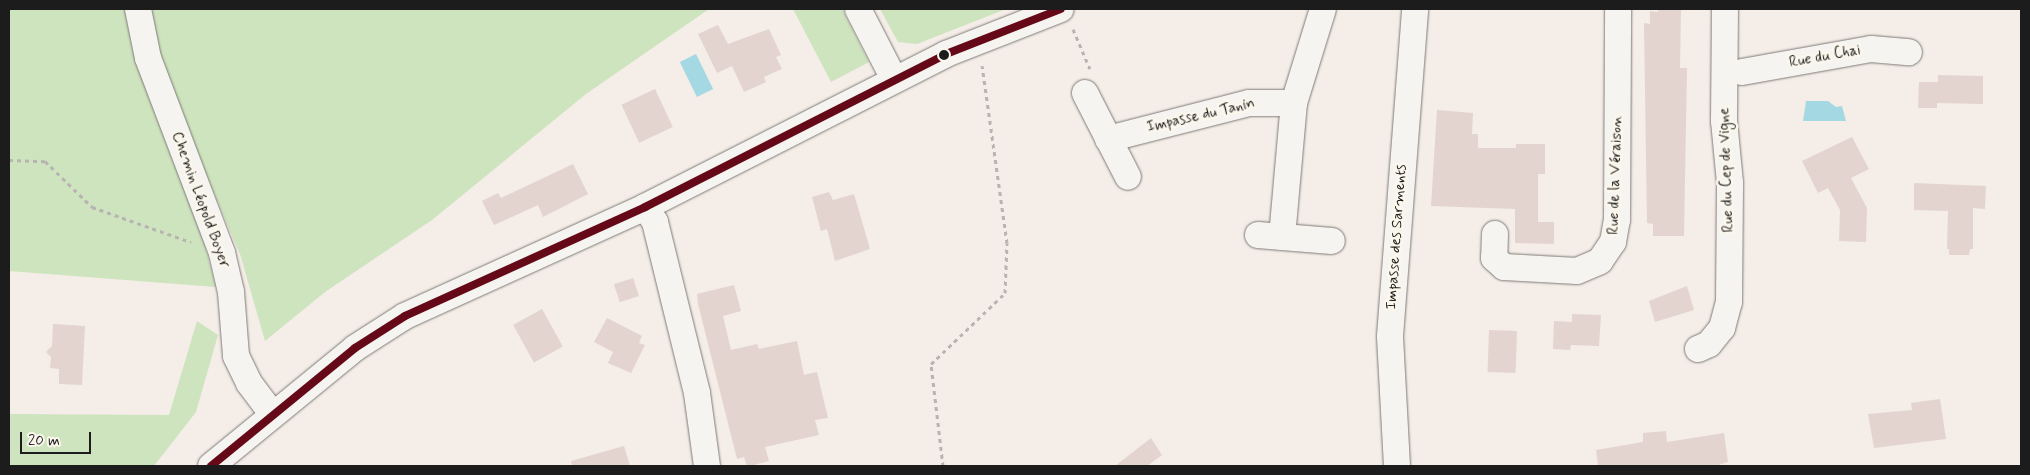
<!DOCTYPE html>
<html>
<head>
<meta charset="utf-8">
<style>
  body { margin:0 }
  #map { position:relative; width:2030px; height:475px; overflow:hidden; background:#f5ede7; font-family:Mynerve,sans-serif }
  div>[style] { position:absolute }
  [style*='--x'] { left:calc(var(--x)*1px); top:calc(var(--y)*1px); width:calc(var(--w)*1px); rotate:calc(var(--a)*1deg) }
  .green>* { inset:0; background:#cde4be }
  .water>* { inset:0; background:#a4d8e3; transform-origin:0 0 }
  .building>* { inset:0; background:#e3d4d0; transform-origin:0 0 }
  .path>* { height:3px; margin-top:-1.5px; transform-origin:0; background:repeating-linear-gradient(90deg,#b7b4b1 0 4px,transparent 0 8px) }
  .roads { filter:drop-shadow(0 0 1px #7e7a77) drop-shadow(0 0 1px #7e7a77) }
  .minor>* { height:26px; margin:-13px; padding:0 13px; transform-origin:13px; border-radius:13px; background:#f6f4f0 }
  .bus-1>* { height:8px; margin:-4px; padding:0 4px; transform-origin:4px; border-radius:4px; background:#650918 }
  .dots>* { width:14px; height:14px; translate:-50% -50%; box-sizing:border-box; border:2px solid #fbf7ec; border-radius:50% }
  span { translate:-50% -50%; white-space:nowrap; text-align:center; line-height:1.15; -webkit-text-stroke:5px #fbf7ec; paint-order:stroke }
  .street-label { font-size:15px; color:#1c1c1c }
  .frame { position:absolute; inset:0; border:10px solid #1c1c1c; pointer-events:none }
  .scale { position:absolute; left:20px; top:432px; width:71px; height:22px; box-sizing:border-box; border:2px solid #1c1c1c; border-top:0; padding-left:6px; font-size:15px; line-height:18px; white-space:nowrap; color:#1c1c1c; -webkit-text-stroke:4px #fbf7ec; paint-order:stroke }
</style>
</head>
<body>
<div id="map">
  <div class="green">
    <i style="clip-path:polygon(9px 9px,127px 9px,198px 218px,216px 287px,9px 271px)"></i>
    <i style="clip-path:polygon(147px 9px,709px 9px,586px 94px,432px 220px,325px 292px,265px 341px,240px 254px,151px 47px)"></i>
    <i style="clip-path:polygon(793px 9px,842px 9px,869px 62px,831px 82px)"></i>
    <i style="clip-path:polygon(880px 9px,1006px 9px,917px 44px,898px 42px)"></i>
    <i style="clip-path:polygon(197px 321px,218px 335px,196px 412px,154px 466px,9px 466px,9px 414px,169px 415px)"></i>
  </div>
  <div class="water">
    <i style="left:696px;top:54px;width:39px;height:18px;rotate:64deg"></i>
    <i style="clip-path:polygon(1806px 101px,1828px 101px,1836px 107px,1842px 106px,1846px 121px,1803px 121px)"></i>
  </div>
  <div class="building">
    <i style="clip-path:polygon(1658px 9px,1681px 9px,1680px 68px,1687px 68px,1684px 236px,1653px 236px,1653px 224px,1647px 223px,1644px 23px,1650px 24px,1650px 11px,1658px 12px)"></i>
    <i style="clip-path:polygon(718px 25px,728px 44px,769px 29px,781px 55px,776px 57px,782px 69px,764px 77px,766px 82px,744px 92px,732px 66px,717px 73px,698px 34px)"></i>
    <i style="clip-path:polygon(1938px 75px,1983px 76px,1983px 104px,1937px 103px,1937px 108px,1918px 108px,1919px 82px,1938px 82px)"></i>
    <i style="left:655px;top:89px;width:42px;height:37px;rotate:65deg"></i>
    <i style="clip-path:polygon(1437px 110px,1473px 113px,1472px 134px,1478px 134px,1478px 148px,1516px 148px,1516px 144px,1545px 144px,1545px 174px,1538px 174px,1538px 222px,1554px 222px,1554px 244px,1515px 243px,1515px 209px,1431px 206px)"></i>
    <i style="clip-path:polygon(1852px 137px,1869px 169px,1851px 178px,1867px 208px,1866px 242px,1839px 241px,1840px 210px,1828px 188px,1818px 193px,1802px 161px)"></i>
    <i style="clip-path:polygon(573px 164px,588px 194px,543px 217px,538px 205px,494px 225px,482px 201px,498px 193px,501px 198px)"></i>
    <i style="clip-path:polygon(1914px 183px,1986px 186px,1985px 209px,1973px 208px,1973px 249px,1970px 249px,1969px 255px,1949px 255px,1949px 249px,1947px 249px,1948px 211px,1914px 210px)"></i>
    <i style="clip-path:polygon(829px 192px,833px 200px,854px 194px,870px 249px,835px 261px,827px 229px,821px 231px,812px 197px)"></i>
    <i style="left:633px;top:278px;width:19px;height:20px;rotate:72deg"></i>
    <i style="clip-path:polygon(734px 285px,741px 311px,723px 316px,731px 350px,757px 344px,759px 349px,797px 341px,804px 375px,817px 372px,828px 418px,815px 420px,819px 435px,765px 447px,769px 461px,750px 466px,747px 466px,744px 457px,737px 459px,698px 304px,697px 294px)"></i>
    <i style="clip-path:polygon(1687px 286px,1694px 310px,1655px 322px,1649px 301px)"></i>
    <i style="left:542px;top:309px;width:43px;height:33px;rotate:61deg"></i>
    <i style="clip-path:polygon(1572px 314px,1601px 315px,1599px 346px,1571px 345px,1570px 350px,1553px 349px,1554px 321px,1572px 322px)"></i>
    <i style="clip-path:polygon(607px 318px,642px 336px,639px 343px,645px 345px,631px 373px,608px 363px,613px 352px,594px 342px)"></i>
    <i style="clip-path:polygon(53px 324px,85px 326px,82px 385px,59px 384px,59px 369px,50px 368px,51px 357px,46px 352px,52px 346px)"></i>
    <i style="left:1489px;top:330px;width:28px;height:42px;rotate:2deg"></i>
    <i style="clip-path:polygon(1940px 399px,1946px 439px,1874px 448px,1868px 414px,1912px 410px,1911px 403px)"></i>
    <i style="clip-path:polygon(1666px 431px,1667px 442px,1724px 433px,1728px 462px,1715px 466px,1598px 466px,1596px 450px,1643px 442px,1643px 433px)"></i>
    <i style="clip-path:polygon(1151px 438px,1162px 455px,1147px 466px,1115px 466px)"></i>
    <i style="clip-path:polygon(624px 446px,630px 466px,572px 466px,571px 461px)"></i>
  </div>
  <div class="path">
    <i style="--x:1073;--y:29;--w:43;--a:67"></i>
    <i style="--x:9;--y:160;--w:36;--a:2"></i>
    <i style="--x:45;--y:161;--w:66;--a:44.4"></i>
    <i style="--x:92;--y:207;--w:105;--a:19.5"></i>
    <i style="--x:943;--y:466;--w:103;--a:-96.7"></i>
    <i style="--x:931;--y:364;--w:103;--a:-43.8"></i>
    <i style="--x:1005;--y:293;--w:50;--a:-87.7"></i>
    <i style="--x:1007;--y:243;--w:179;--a:-98"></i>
  </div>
  <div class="roads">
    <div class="minor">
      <i style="--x:138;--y:9;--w:50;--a:78.5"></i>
      <i style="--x:148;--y:58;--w:209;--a:69.2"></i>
      <i style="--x:222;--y:253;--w:40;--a:77"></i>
      <i style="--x:231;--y:292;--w:64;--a:85.5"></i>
      <i style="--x:236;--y:356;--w:30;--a:64"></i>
      <i style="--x:249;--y:383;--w:39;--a:53"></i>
      <i style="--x:858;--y:9;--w:79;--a:62.8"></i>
      <i style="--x:1742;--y:72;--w:131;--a:-10.1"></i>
      <i style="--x:1871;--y:49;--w:38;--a:5"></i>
      <i style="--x:1085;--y:93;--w:94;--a:62.9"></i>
      <i style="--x:1108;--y:139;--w:146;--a:-14.3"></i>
      <i style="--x:1249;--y:103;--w:45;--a:0"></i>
      <i style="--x:645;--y:207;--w:18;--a:56"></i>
      <i style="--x:655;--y:222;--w:176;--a:76.2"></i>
      <i style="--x:697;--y:393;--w:74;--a:82.2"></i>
      <i style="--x:1495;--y:234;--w:24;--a:92"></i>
      <i style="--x:1494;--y:258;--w:13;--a:42"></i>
      <i style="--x:1504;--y:267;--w:73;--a:3.1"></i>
      <i style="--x:1577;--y:271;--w:25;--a:-23"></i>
      <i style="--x:1600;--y:261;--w:23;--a:-56"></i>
      <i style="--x:1613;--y:242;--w:22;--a:-80"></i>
      <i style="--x:1617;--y:220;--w:211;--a:-89.7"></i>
      <i style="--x:1258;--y:235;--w:74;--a:4.6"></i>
      <i style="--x:1282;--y:237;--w:135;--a:-84.9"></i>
      <i style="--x:1294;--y:103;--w:98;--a:-72.9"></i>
      <i style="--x:1698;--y:349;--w:12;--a:-24"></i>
      <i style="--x:1709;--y:344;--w:21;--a:-51"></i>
      <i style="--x:1722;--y:328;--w:27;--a:-75"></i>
      <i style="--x:1729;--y:302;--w:119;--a:-89.5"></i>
      <i style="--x:1730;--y:183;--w:62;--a:-95.5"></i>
      <i style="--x:1724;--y:121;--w:112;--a:-89.5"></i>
      <i style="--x:211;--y:466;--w:186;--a:-39.3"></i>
      <i style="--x:355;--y:348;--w:59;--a:-32.6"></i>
      <i style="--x:405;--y:316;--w:264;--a:-24.4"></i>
      <i style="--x:645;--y:207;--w:338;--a:-26.9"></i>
      <i style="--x:946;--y:54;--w:123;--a:-21.4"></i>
      <i style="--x:1397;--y:466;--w:130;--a:-93.1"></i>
      <i style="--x:1390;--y:336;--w:328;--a:-85.6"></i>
    </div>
  </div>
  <div class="bus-1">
    <i style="--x:211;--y:466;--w:186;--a:-39.3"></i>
    <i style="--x:355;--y:348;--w:59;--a:-32.6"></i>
    <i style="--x:405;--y:316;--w:264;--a:-24.4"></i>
    <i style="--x:645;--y:207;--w:338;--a:-26.9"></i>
    <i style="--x:946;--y:54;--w:123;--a:-21.4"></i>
  </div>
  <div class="dots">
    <i style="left:944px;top:55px;background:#1c1c1c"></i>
  </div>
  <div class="street-label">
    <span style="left:1825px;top:57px;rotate:-10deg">Rue du Chai</span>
    <span style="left:1201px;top:116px;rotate:-13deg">Impasse du Tanin</span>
    <span style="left:1727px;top:170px;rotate:-92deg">Rue du Cep de Vigne</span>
    <span style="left:1616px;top:175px;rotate:-88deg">Rue de la Véraison</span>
    <span style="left:200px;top:200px;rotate:70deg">Chemin Léopold Boyer</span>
    <span style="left:1397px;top:237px;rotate:-86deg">Impasse des Sarments</span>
  </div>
  <div class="frame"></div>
  <div class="scale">20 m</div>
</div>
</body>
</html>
